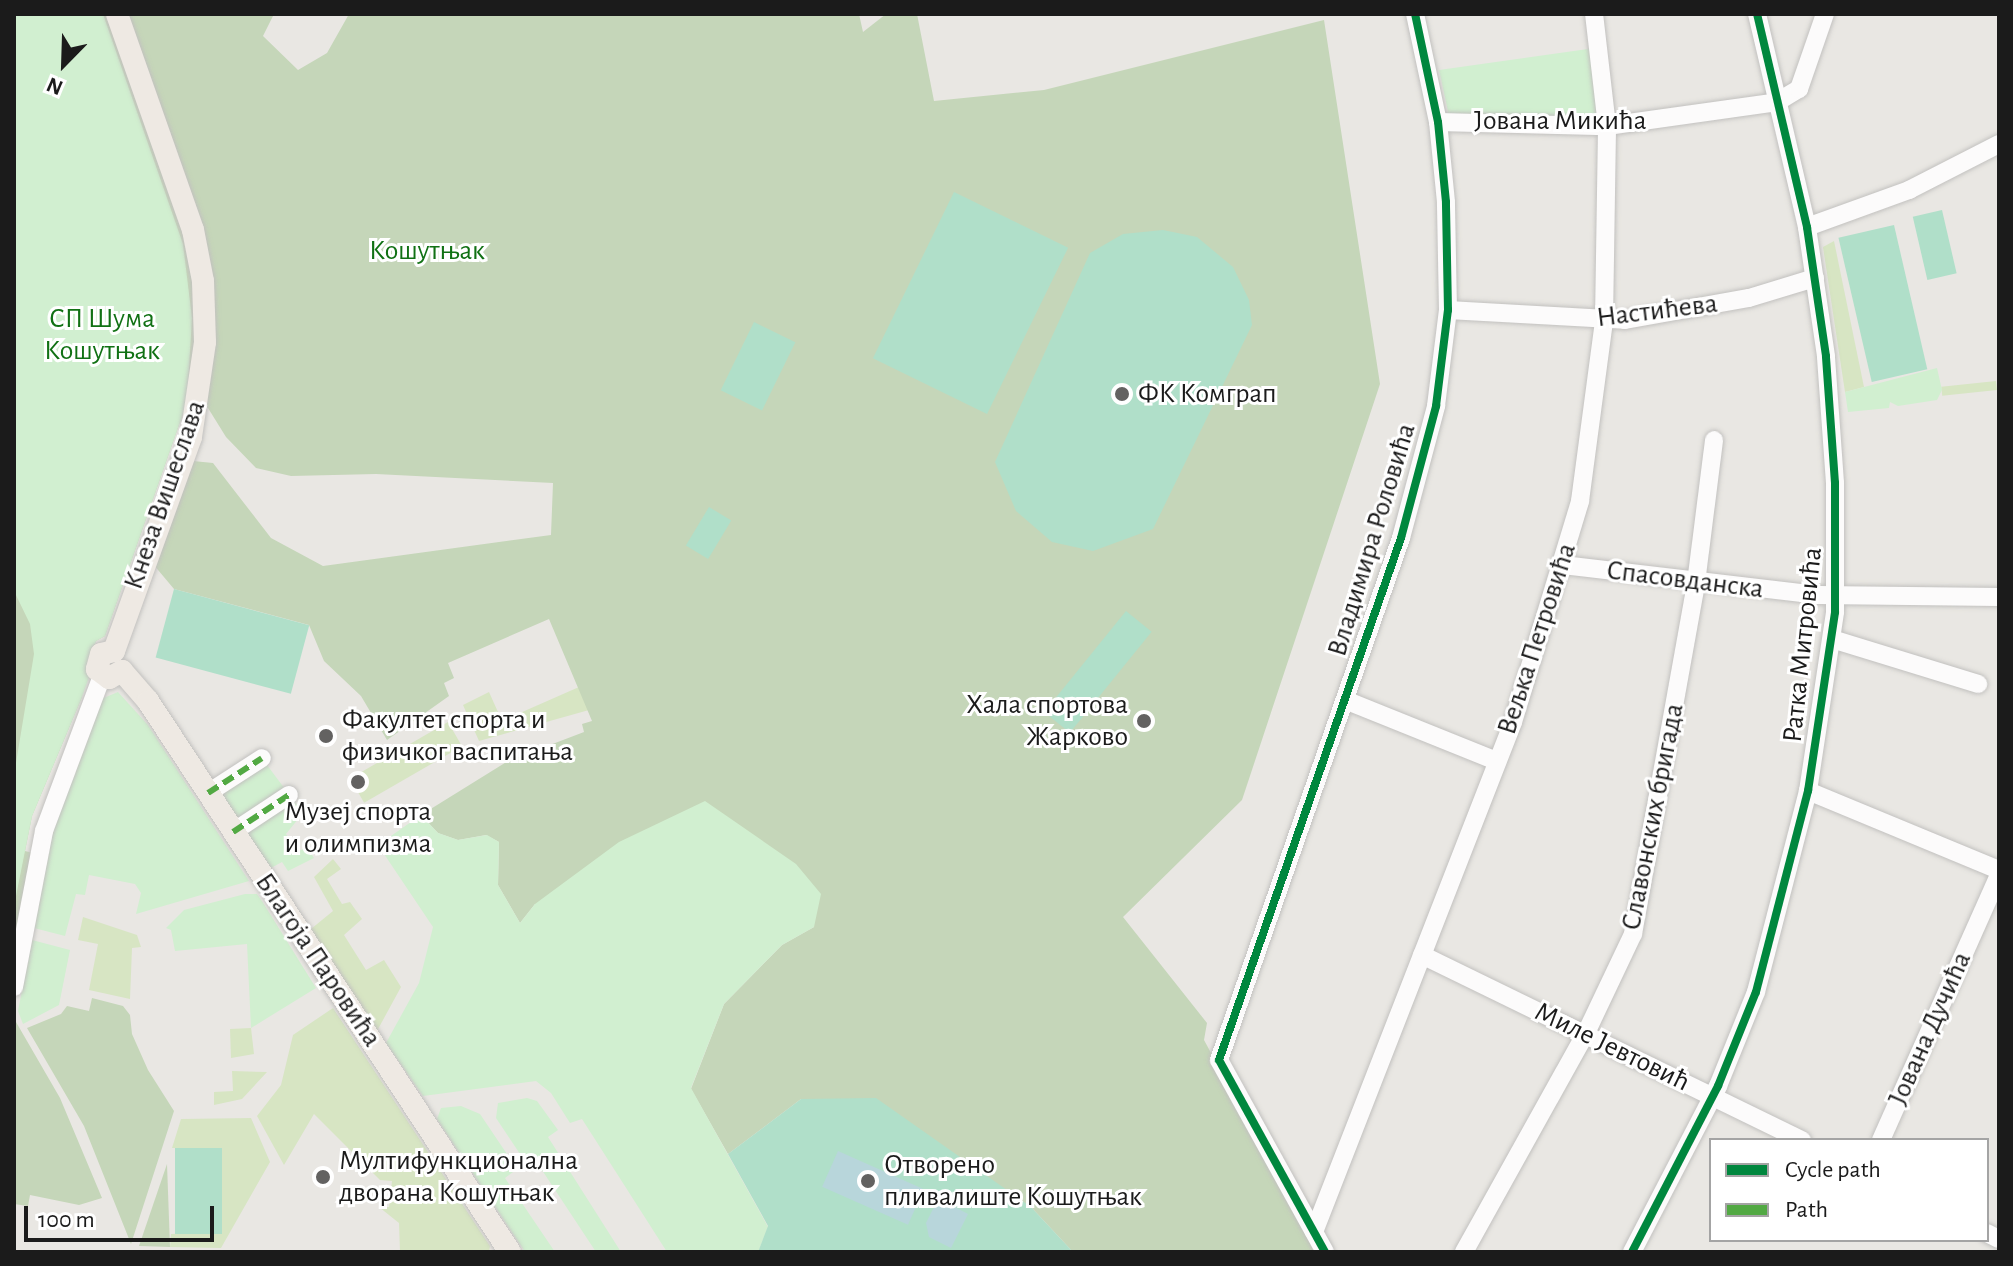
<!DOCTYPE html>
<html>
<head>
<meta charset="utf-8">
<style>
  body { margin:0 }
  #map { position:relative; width:2013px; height:1266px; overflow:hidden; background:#e9e7e3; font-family:"Alegreya Sans",sans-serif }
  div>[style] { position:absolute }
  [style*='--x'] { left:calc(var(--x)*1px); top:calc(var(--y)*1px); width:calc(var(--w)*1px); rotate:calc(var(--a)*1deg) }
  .grass>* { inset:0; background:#d7e5c3; transform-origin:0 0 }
  .forest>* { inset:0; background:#c5d6b9 }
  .park>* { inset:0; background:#d1efd0 }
  .pitch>* { inset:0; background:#b0dfc9; transform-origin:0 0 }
  .water>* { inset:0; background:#b8d6db; transform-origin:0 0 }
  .roads { filter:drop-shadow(0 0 2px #c2c1bf) drop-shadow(0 0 2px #c2c1bf) }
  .minor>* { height:18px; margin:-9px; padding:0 9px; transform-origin:9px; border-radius:9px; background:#fcfbfb }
  .major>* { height:22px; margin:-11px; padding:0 11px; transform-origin:11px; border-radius:11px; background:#eee9e3 }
  .quiet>* { height:6px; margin-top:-3px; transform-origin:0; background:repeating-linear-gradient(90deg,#52a943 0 12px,transparent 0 18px) }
  .cycleway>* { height:8px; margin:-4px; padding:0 4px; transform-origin:4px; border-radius:4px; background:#00873e }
  .dots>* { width:22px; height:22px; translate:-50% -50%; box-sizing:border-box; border:4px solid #fff; border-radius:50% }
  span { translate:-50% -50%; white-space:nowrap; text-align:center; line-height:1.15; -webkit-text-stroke:6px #fff; paint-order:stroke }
  .street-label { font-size:28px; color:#1b1b1b }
  .park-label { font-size:28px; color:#117114 }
  .poi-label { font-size:28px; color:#1b1b1b }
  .left { translate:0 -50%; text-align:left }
  .right { translate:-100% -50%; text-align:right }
  .frame { position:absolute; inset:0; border:16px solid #1b1b1b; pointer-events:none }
  .legend { position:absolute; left:1709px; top:1138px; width:280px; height:104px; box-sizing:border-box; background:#fff; border:2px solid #a4a4a4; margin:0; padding:10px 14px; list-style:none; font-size:24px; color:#1b1b1b }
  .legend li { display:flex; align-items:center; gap:16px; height:40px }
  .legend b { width:40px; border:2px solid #a4a4a4 }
  .north { position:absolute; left:24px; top:24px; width:80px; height:80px; -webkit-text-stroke:6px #fff; paint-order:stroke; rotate:203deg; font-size:22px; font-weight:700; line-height:32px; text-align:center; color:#1b1b1b }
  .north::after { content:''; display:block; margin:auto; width:28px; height:36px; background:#1b1b1b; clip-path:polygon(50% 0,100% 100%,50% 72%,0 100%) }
  .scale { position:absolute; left:24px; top:1206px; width:190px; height:36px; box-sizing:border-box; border:4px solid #1b1b1b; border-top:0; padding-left:10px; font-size:24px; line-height:28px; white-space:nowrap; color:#1b1b1b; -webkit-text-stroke:6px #fff; paint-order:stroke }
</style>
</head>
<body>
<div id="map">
  <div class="grass">
    <i style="clip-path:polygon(1834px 241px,1864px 387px,1845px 392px,1823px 247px)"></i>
    <i style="left:1996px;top:381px;width:9px;height:55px;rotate:84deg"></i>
    <i style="clip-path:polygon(579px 687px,589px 710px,479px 741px,463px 705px,489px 692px,502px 721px)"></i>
    <i style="left:448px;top:722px;width:28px;height:113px;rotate:60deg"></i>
    <i style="clip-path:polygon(333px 859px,341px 869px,327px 879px,342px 904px,350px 902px,362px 919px,344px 935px,366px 970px,384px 960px,401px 987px,377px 1031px,311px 929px,333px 911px,314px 877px)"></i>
    <i style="clip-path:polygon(83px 917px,137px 935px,141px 947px,132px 948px,130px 999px,89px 990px,98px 944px,78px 940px)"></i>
    <i style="clip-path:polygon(333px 1008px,490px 1246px,489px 1252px,400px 1252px,399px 1223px,379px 1207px,389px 1207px,392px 1181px,380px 1180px,314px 1114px,284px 1165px,257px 1116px,281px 1085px,293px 1035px)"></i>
    <i style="clip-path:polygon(251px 1028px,254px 1054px,231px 1058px,230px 1029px)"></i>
    <i style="clip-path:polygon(232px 1071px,267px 1072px,242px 1099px,214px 1105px,214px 1092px,233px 1091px)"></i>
    <i style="clip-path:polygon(251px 1118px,270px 1162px,221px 1248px,170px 1247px,171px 1234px,220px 1232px,222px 1148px,172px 1148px,181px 1119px)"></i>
  </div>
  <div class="forest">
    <i style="clip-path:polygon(14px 14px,274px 14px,263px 36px,298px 70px,327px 53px,349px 14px,859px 14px,863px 32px,886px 14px,917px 14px,934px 101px,1044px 90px,1324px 20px,1380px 384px,1242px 800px,1123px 917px,1207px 1023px,1204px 1040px,1319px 1252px,1073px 1252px,1031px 1207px,801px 1099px,728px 1154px,691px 1089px,724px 1004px,782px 945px,814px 927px,535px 904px,520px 923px,498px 885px,499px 842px,486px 835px,458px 840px,438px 833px,421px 815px,508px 761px,584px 732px,582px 724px,592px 721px,549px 619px,448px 663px,454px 678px,444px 683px,449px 696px,387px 740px,361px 696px,324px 661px,309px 625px,174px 589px,153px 564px,193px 461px,213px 463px,271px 538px,323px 566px,551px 535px,553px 483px,376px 474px,291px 476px,256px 468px,226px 437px,208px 408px,187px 402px,105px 636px,96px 641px,88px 662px,82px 697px,32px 816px,25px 851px,33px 853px,14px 943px)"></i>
    <i style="clip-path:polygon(92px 998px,123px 1006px,130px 1015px,132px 1034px,148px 1070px,174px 1111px,131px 1244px,84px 1126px,27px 1028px,61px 1014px,67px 1006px,89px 1011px)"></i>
    <i style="clip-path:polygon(16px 1022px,60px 1098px,102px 1198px,79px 1205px,30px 1195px,28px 1206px,14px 1204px)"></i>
    <i style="clip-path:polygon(167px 1164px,170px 1247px,139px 1246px)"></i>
  </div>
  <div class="park">
    <i style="clip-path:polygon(14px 14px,103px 14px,183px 244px,192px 318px,187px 402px,105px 636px,96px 641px,88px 662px,91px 672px,82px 697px,32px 816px,14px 906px,14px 775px,34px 654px,30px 624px,14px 591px)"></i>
    <i style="clip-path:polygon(1595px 48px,1596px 117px,1449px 116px,1439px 70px)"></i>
    <i style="clip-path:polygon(1937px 368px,1942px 390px,1937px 400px,1898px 406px,1890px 402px,1889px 408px,1848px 412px,1845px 392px)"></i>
    <i style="clip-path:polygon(118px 692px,148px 725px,249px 881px,136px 914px,141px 893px,135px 884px,89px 875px,85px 895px,76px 894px,65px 936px,34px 928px,55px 821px,101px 699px)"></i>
    <i style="clip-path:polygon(264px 761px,303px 813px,286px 834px,297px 852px,307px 847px,314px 858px,288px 871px,282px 862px,271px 868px,220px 793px)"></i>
    <i style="clip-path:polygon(705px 801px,796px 864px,821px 894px,814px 927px,782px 945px,724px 1004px,691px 1088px,768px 1227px,758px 1252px,667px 1252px,582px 1119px,570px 1123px,551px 1093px,536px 1081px,423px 1096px,386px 1043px,419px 983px,433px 927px,378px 845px,421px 815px,438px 833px,458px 840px,487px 835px,499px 842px,498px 885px,520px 923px,535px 904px,619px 842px)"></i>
    <i style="clip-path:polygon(245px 894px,257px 894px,262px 901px,316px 988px,251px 1028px,247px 944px,175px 951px,171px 930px,166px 928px,184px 910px)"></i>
    <i style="clip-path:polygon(32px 940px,70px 950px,59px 1005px,23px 1024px,18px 1011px)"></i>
    <i style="clip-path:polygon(527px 1098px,537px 1101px,558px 1130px,548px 1137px,621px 1252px,596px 1252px,534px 1158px,526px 1163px,496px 1118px,498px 1103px)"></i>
    <i style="clip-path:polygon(461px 1106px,480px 1114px,517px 1169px,505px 1178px,555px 1252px,525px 1252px,437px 1119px,441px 1108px)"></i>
  </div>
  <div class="pitch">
    <i style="left:954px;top:192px;width:127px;height:185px;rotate:26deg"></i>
    <i style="left:1942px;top:210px;width:65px;height:30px;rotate:77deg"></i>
    <i style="left:1894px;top:225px;width:148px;height:57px;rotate:77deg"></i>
    <i style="clip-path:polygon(1163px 230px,1197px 237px,1233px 267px,1249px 300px,1252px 325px,1153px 529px,1093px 551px,1052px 542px,1016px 511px,995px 462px,1090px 253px,1123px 234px)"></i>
    <i style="left:754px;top:322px;width:46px;height:76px;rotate:26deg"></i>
    <i style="left:709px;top:507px;width:26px;height:45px;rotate:31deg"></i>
    <i style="left:174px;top:589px;width:140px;height:71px;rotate:15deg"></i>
    <i style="left:1126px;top:611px;width:33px;height:130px;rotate:39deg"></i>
    <i style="clip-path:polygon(876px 1098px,1031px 1207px,1073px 1252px,758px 1252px,768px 1226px,728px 1154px,801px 1099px)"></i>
    <i style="left:175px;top:1148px;width:47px;height:86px"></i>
  </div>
  <div class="water">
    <i style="left:838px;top:1151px;width:94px;height:39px;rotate:24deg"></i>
    <i style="clip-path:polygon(945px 1202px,968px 1214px,951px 1248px,929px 1237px,926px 1223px,933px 1209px)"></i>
  </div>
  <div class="roads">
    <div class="minor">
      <i style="--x:1438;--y:122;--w:169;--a:1.4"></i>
      <i style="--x:1607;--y:126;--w:172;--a:-8"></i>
      <i style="--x:1777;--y:102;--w:26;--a:-31"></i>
      <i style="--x:1799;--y:89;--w:79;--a:-70.9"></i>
      <i style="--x:1807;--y:227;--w:109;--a:-19.9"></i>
      <i style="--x:1909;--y:190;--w:101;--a:-27.1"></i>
      <i style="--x:1448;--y:310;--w:177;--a:3.2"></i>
      <i style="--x:1625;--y:320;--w:126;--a:-10.1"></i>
      <i style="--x:1749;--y:298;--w:69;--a:-16.9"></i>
      <i style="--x:1563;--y:565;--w:258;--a:6.7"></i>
      <i style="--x:1819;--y:595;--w:180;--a:0.6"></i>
      <i style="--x:1832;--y:639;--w:153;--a:17.1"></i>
      <i style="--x:1345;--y:700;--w:164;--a:21.9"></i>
      <i style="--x:1808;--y:791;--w:207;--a:22.5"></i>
      <i style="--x:208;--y:793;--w:64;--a:-32.9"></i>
      <i style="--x:233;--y:832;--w:67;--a:-33.5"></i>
      <i style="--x:1422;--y:955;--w:423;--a:26"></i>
      <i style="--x:14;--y:987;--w:159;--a:-79.1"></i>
      <i style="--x:44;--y:831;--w:165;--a:-69.5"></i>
      <i style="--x:1881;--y:1140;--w:290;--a:-66"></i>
      <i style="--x:1314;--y:1232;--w:547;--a:-68.68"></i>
      <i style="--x:1513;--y:722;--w:231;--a:-73.1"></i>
      <i style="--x:1580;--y:501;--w:183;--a:-82.4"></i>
      <i style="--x:1604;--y:320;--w:194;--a:-89.1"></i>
      <i style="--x:1607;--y:126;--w:113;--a:-96.6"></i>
      <i style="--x:1987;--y:1233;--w:13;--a:27"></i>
      <i style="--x:1325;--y:1252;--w:219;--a:-118.9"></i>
      <i style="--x:1219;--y:1060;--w:553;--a:-70.78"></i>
      <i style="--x:1401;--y:538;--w:137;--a:-75.1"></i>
      <i style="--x:1436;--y:406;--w:97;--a:-82.9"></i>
      <i style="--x:1448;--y:310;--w:108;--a:-91.1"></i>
      <i style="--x:1446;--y:202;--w:80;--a:-95.7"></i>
      <i style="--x:1438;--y:122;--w:110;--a:-102"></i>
      <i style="--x:1464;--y:1252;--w:251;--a:-60.9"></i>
      <i style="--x:1586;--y:1033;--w:110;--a:-64.6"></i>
      <i style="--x:1633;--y:934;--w:357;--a:-79.8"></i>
      <i style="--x:1696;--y:583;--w:144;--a:-82.8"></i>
      <i style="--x:1632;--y:1252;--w:187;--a:-62.6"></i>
      <i style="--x:1718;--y:1086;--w:101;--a:-68"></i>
      <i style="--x:1756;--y:992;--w:208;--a:-75.5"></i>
      <i style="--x:1808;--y:791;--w:181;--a:-81.4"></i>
      <i style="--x:1835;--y:612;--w:129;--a:-90"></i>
      <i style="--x:1835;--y:483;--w:127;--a:-94.1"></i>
      <i style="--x:1826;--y:356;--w:130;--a:-98.4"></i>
      <i style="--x:1807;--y:227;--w:219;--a:-103.2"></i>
    </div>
    <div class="major">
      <i style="--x:114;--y:651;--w:227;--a:-70.2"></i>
      <i style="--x:191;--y:437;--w:96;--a:-81.6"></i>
      <i style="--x:205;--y:342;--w:61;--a:-91.9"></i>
      <i style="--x:203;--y:281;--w:52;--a:-101.1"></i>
      <i style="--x:193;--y:230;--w:229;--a:-109.4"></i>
      <i style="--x:114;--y:651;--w:13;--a:167"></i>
      <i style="--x:101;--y:654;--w:16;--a:105"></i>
      <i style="--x:97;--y:669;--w:15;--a:37"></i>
      <i style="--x:109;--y:678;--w:15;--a:-28"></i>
      <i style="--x:122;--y:671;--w:40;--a:49"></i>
      <i style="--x:148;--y:701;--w:659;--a:56.7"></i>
    </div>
  </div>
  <div class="quiet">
    <i style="--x:208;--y:793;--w:64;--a:-32.9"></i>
    <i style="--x:233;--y:832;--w:67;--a:-33.5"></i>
  </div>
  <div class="cycleway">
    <i style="--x:1325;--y:1252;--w:219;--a:-118.9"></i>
    <i style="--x:1219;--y:1060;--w:553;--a:-70.78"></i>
    <i style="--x:1401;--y:538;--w:137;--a:-75.1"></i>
    <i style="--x:1436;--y:406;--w:97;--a:-82.9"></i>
    <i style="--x:1448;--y:310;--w:108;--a:-91.1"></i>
    <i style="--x:1446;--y:202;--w:80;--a:-95.7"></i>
    <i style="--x:1438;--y:122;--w:110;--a:-102"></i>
    <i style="--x:1632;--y:1252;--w:187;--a:-62.6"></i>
    <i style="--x:1718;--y:1086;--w:101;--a:-68"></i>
    <i style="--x:1756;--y:992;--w:208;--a:-75.5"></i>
    <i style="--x:1808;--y:791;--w:181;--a:-81.4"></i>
    <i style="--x:1835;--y:612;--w:129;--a:-90"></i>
    <i style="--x:1835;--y:483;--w:127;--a:-94.1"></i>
    <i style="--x:1826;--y:356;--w:130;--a:-98.4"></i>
    <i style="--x:1807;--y:227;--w:219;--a:-103.2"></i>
  </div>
  <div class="dots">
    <i style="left:1122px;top:394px;background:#636261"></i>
    <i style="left:1144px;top:721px;background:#636261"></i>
    <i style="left:326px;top:736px;background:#636261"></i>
    <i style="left:358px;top:782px;background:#636261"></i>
    <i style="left:323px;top:1177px;background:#636261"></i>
    <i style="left:868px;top:1181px;background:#636261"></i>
  </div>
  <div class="street-label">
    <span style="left:1560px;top:121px">Јована Микића</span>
    <span style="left:1657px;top:311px;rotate:-7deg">Настићева</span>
    <span style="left:165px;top:495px;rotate:-71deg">Кнеза Вишеслава</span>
    <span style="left:1372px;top:540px;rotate:-73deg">Владимира Роловића</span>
    <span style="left:1685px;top:580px;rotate:7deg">Спасовданска</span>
    <span style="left:1537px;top:639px;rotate:-72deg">Вељка Петровића</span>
    <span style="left:1803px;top:645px;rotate:-84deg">Ратка Митровића</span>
    <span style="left:1653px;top:817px;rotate:-79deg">Славонских бригада</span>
    <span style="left:318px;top:960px;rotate:56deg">Благоја Паровића</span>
    <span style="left:1930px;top:1029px;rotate:-66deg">Јована Дучића</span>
    <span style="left:1612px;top:1047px;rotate:26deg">Миле Јевтовић</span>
  </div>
  <div class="park-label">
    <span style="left:427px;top:251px">Кошутњак</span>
    <span style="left:102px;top:335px">СП Шума<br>Кошутњак</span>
  </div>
  <div class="poi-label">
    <span class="left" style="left:1138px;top:394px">ФК Комграп</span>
    <span class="right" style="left:1128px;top:721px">Хала спортова<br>Жарково</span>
    <span class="left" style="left:342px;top:736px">Факултет спорта и<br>физичког васпитања</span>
    <span style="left:358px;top:828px">Музеј спорта<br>и олимпизма</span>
    <span class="left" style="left:339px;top:1177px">Мултифункционална<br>дворана Кошутњак</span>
    <span class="left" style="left:884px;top:1181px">Отворено<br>пливалиште Кошутњак</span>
  </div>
  <div class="frame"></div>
  <ul class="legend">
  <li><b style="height:10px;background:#00873e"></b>Cycle path</li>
  <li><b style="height:10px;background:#52a943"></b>Path</li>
  </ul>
  <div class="north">N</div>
  <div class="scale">100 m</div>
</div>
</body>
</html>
